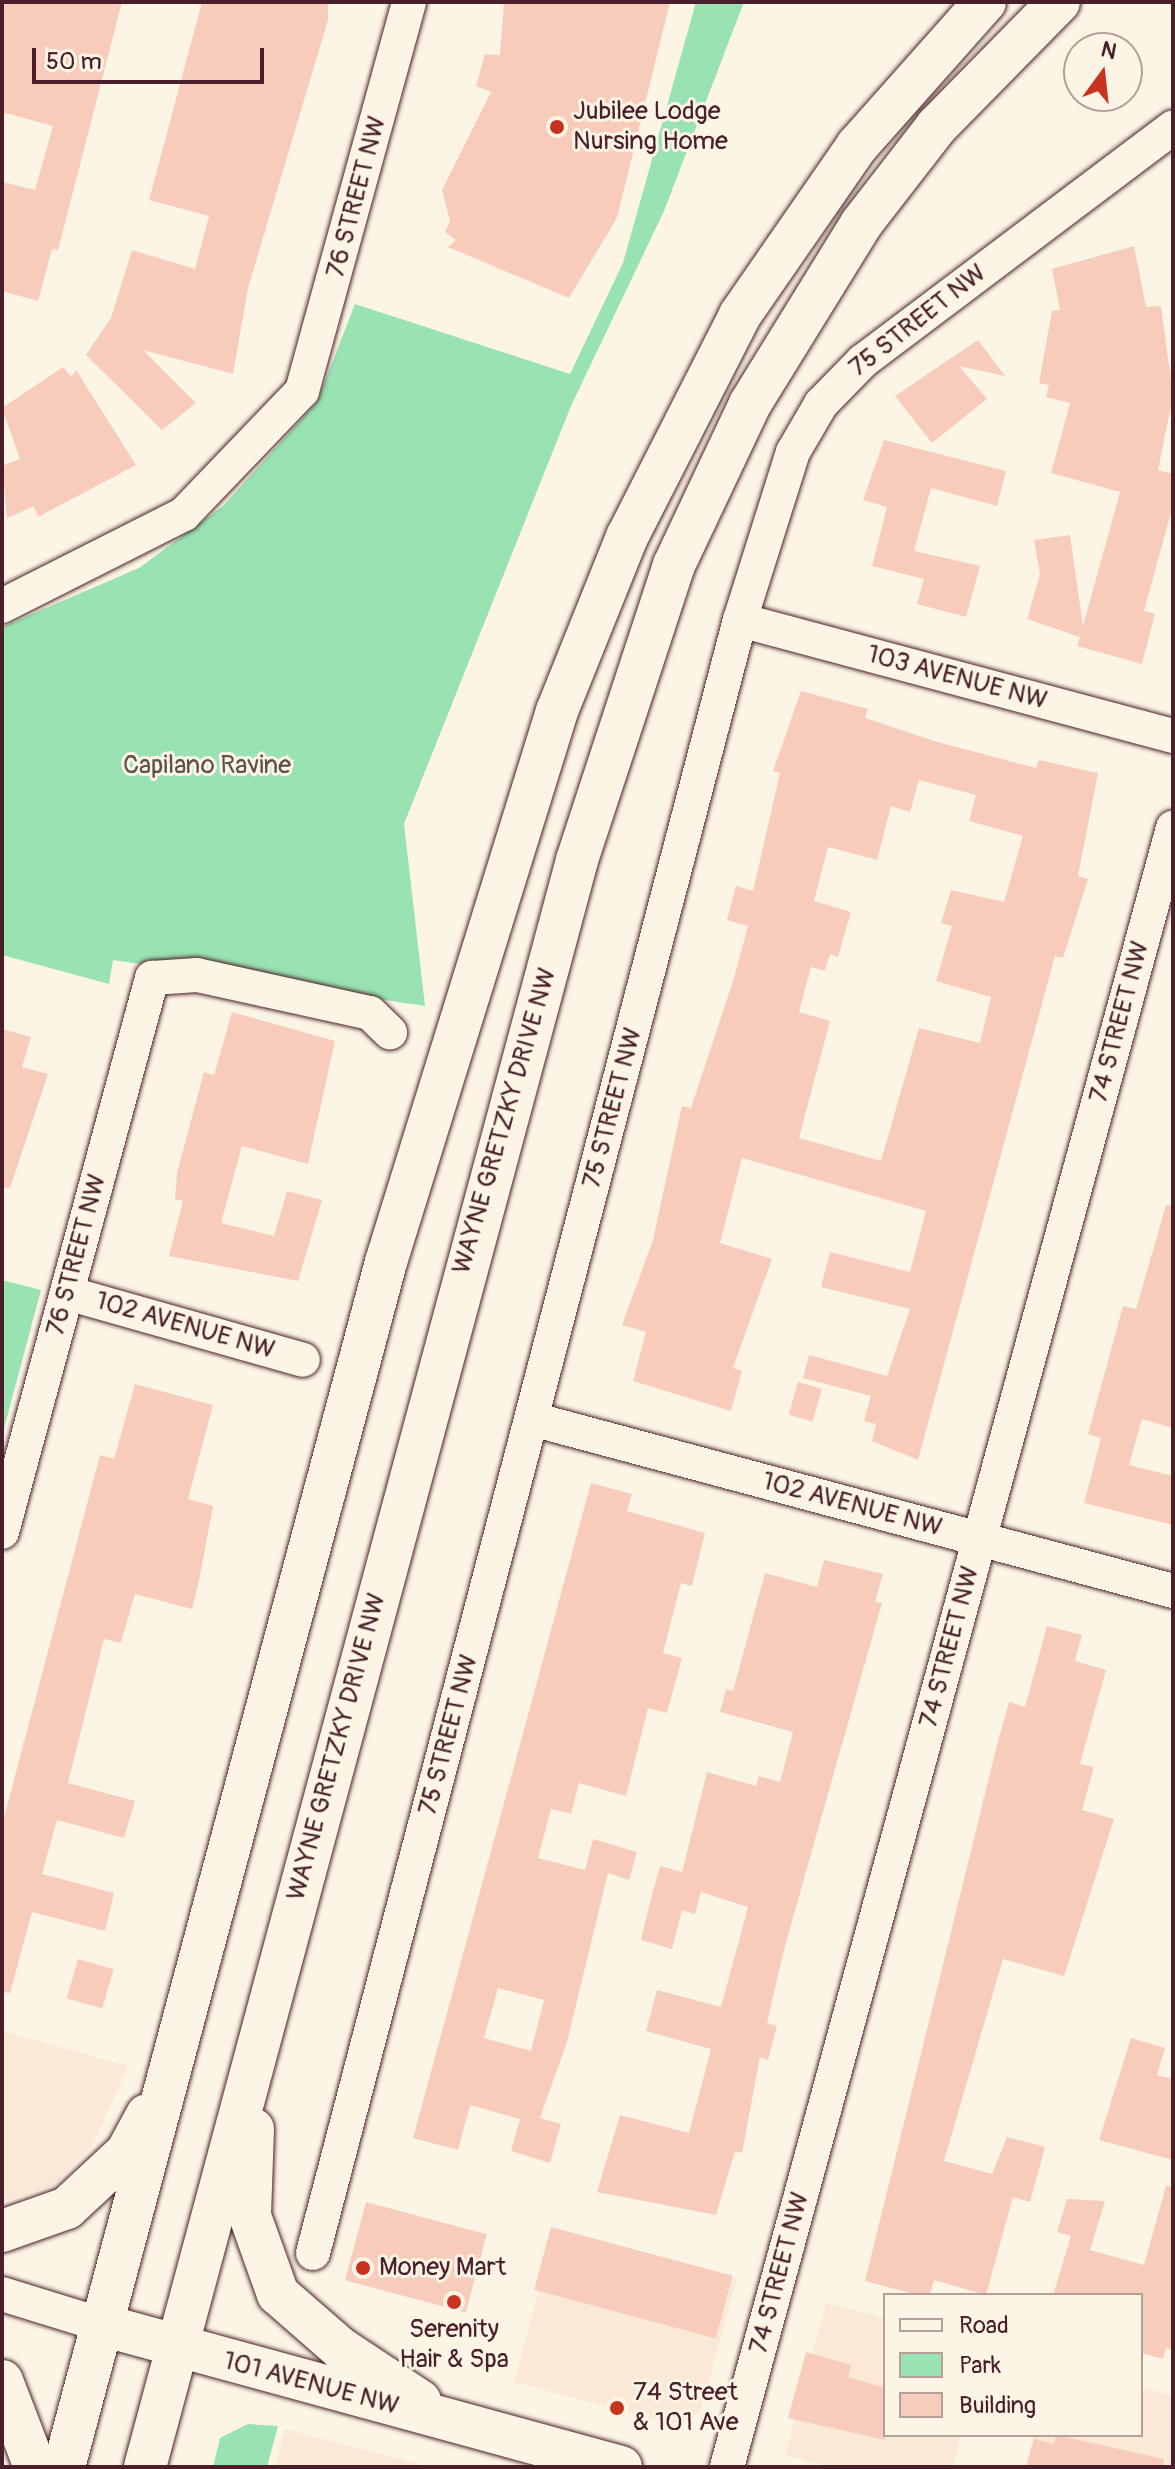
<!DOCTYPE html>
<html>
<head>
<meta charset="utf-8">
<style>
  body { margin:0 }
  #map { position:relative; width:1175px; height:2469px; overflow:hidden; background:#fcf5e5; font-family:Pangolin,sans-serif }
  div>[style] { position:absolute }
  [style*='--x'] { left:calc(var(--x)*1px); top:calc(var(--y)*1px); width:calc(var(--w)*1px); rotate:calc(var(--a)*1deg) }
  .built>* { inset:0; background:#fbe9d8 }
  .green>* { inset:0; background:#99e2b1 }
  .building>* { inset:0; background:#f8ccba; transform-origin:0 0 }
  .roads { filter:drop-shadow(0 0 2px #4a1f2b) drop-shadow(0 0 2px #4a1f2b) }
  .minor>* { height:34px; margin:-17px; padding:0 17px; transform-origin:17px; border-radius:17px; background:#fcf5e5 }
  .major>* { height:42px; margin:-21px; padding:0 21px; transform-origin:21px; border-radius:21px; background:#fcf5e5 }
  .dots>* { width:22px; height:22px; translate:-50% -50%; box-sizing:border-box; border:4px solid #fcf5e5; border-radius:50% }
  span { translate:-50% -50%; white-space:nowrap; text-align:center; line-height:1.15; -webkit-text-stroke:6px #fcf5e5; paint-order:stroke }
  .poi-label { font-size:26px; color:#4a1f2b }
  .left { translate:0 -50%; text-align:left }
  .street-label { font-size:26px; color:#4a1f2b }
  .park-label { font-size:26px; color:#5e504c }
  .frame { position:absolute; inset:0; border:4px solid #4a1f2b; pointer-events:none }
  .legend { position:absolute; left:883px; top:2293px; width:260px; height:144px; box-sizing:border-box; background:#fcf5e5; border:2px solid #b59f9b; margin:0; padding:10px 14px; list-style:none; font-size:24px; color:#4a1f2b }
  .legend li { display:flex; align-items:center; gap:16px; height:40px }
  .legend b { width:40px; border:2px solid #b59f9b }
  .north { position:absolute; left:1063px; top:32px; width:80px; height:80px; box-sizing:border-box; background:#fcf5e5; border:2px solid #b59f9b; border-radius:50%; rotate:15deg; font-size:22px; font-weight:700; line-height:32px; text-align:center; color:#4a1f2b }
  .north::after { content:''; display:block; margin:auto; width:28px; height:36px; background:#c8321e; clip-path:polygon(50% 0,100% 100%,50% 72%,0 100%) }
  .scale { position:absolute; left:32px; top:48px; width:232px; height:36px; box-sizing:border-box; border:4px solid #4a1f2b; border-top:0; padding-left:10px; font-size:24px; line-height:28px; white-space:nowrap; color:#4a1f2b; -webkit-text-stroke:6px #fcf5e5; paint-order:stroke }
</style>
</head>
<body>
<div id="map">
  <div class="built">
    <i style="clip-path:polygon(2px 2031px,128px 2066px,94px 2143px,54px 2185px,2px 2202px)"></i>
    <i style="clip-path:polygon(555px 2230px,737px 2278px,701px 2411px,675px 2425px,514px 2382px)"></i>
    <i style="clip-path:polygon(826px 2303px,885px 2318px,885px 2435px,961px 2435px,953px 2467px,830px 2467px,785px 2455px)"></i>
    <i style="clip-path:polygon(1141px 2387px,1173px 2396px,1172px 2467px,1025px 2467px,1034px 2435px,1141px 2435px)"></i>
    <i style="clip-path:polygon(285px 2429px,362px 2449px,431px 2467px,275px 2467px)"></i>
  </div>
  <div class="green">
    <i style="clip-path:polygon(696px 2px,744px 2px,664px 211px,571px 406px,404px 824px,425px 1006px,113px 960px,109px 984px,2px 955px,2px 627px,139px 568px,223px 506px,317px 402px,355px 304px,570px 374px,623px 263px)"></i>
    <i style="clip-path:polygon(2px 1280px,41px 1290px,2px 1436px)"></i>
    <i style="clip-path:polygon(248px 2424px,278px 2426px,267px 2467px,213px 2467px,220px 2438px)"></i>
  </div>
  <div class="building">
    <i style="clip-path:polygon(2px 2px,122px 2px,58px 250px,52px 249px,38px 301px,2px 291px,2px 182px,35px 190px,53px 126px,2px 112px)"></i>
    <i style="clip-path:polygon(202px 2px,328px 2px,328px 20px,248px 288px,233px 374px,143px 350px,196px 403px,162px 430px,86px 355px,111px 318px,132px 250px,195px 269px,209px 216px,149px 200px)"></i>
    <i style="clip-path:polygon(504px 2px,670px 2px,617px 218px,569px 298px,448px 247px,456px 240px,445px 232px,450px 221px,442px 190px,491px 92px,476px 86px,485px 54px,500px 55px)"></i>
    <i style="clip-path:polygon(1134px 246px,1146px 307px,1161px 306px,1173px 396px,1158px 470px,1173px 474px,1173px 505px,1144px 611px,1155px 614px,1142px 664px,1077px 646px,1080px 637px,1027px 619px,1040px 574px,1034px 540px,1070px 535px,1083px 626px,1120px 492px,1051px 473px,1070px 403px,1046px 397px,1049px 385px,1039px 383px,1052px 311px,1060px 310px,1052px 269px)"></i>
    <i style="clip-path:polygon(978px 340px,1005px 376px,959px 366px,987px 399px,932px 443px,895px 396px)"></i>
    <i style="clip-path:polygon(63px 367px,71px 377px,76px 370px,136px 465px,38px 517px,34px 506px,7px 518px,2px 466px,20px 459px,2px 408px)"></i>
    <i style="clip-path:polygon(884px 440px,1006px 471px,997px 506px,931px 488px,914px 551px,980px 566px,966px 617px,917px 604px,924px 579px,872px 566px,887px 507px,863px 500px)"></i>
    <i style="clip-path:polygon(evenodd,801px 691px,868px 709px,865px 718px,934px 741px,1036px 768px,1039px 760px,1098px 773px,1078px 876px,1088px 879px,1063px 958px,1055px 956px,918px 1460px,872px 1441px,876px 1424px,864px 1421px,871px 1396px,803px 1378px,809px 1355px,887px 1376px,910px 1309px,821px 1287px,830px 1252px,910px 1272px,926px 1211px,742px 1158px,720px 1243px,772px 1259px,733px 1368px,742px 1371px,731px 1411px,633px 1381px,646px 1332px,622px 1325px,653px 1240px,682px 1106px,691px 1108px,734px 978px,748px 926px,727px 920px,736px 886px,753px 891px,780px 773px,773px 771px,801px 691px,919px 780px,976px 795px,969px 821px,1023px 836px,1004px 902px,951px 890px,941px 923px,952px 926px,936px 981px,991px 997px,980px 1043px,919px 1028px,881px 1161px,799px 1138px,830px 1021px,799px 1012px,811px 967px,825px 971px,830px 954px,838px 957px,851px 912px,814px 901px,828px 847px,877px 860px,891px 806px,910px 812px,919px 780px)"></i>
    <i style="clip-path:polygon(232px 1012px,335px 1041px,308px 1164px,242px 1146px,221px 1223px,274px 1236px,287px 1191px,322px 1200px,298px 1281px,169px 1256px,183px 1201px,175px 1199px,177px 1173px,204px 1072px,214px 1075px)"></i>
    <i style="clip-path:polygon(2px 1029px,31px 1037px,22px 1067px,48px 1074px,10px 1188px,2px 1187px)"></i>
    <i style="clip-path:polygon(1166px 1205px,1173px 1206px,1173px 1428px,1142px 1419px,1129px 1465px,1173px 1476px,1173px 1525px,1084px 1503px,1101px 1438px,1088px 1434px,1123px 1306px,1136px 1309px)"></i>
    <i style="left:798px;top:1382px;width:25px;height:34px;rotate:16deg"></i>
    <i style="clip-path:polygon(135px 1384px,213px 1405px,188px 1499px,213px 1506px,200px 1576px,192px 1609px,135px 1594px,121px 1643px,104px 1639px,68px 1783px,135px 1801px,124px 1838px,57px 1820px,42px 1874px,114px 1893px,105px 1931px,32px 1912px,10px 1993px,2px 1992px,2px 1825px,100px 1455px,114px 1459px)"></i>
    <i style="clip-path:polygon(evenodd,591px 1483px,632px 1494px,627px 1511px,705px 1533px,692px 1586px,681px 1583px,663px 1653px,682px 1658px,667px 1713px,648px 1708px,626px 1796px,579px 1783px,571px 1814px,551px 1809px,538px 1858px,585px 1870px,593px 1839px,637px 1852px,629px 1880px,608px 1873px,567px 2042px,540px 2118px,561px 2124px,550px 2163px,511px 2151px,520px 2119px,470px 2105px,458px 2150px,413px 2138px,591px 1483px,498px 1988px,544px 2000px,531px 2051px,484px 2038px,498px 1988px)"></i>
    <i style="clip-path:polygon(824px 1560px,883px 1574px,875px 1602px,882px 1603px,785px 1946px,767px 2023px,777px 2026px,768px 2060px,760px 2057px,742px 2153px,735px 2151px,716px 2215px,597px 2192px,620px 2115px,689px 2133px,711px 2049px,646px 2031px,657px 1990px,721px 2007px,748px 1907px,701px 1892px,695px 1914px,682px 1910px,672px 1949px,641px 1940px,650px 1902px,660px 1866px,682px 1872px,707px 1772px,756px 1786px,759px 1776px,780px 1782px,793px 1732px,720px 1712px,726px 1689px,733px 1691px,765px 1573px,817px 1587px)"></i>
    <i style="clip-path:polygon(1047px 1626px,1082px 1635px,1075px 1661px,1106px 1670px,1080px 1764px,1094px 1767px,1082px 1810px,1114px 1819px,1064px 1976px,1003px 1959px,944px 2161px,992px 2174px,1007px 2137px,1045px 2147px,1030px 2202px,1013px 2197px,986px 2295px,934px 2280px,930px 2295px,918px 2295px,865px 2281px,998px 1741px,1009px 1702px,1025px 1707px)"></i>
    <i style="left:78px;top:1959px;width:37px;height:41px;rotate:16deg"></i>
    <i style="clip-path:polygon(1131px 2038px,1165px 2048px,1157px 2075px,1173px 2079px,1173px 2160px,1099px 2140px)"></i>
    <i style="clip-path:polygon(1166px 2186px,1173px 2187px,1173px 2350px,1166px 2348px,1163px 2359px,1141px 2353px,1141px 2295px,1053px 2295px,1071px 2236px,1057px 2232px,1067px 2199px,1105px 2201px,1090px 2250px,1144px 2265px)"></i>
    <i style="left:366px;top:2202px;width:125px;height:81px;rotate:15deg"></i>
    <i style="left:551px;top:2227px;width:188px;height:65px;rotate:15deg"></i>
    <i style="clip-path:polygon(806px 2352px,851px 2365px,848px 2377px,885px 2388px,885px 2440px,788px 2418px)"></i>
    <i style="clip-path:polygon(1056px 2435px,1164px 2459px,1163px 2467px,1026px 2467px,1034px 2439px,1054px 2444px)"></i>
  </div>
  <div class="roads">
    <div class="minor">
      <i style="--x:2;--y:606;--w:204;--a:-26.8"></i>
      <i style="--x:184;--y:514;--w:170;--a:-46.2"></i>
      <i style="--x:302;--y:391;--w:403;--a:-74.6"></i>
      <i style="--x:740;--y:620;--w:448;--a:15"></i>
      <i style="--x:67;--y:1293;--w:245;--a:15.8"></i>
      <i style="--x:532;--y:1419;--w:664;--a:15.02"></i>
      <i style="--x:2;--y:1532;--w:574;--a:-74.85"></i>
      <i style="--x:152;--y:978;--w:45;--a:-3.8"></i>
      <i style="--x:197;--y:975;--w:177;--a:12.4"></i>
      <i style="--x:370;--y:1013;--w:28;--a:44"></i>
      <i style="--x:313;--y:2253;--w:1688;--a:-75.35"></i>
      <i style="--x:740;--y:620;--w:176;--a:-72.5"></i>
      <i style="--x:793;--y:452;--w:56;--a:-59.7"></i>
      <i style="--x:821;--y:404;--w:60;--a:-45.7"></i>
      <i style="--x:863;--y:361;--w:388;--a:-37"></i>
      <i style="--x:2;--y:2294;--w:105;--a:17.2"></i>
      <i style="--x:727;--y:2467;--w:1699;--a:-74.78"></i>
    </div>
    <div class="major">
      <i style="--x:253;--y:2129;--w:87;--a:92"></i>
      <i style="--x:250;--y:2216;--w:83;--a:70.3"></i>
      <i style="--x:278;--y:2294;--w:82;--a:41.1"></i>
      <i style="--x:340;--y:2348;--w:96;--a:33.5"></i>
      <i style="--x:2;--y:2231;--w:69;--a:-19.5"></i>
      <i style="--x:67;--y:2208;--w:82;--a:-43"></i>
      <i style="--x:127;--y:2152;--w:42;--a:-61.6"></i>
      <i style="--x:102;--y:2325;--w:538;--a:15.3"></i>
      <i style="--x:2;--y:2381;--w:92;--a:69"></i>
      <i style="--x:64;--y:2467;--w:1247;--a:-75.04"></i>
      <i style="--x:386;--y:1262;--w:577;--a:-72.76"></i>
      <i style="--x:557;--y:711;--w:188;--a:-68.1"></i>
      <i style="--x:627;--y:537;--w:249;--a:-63"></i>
      <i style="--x:740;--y:315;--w:206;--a:-55.3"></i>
      <i style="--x:857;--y:146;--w:193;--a:-48.4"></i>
      <i style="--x:145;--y:2467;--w:1664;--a:-74.95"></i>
      <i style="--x:577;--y:860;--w:311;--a:-71.8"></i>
      <i style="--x:674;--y:565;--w:178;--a:-64.7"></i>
      <i style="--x:750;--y:404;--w:211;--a:-58.3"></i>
      <i style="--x:861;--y:224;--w:124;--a:-52.2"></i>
      <i style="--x:937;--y:126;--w:174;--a:-45.5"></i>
    </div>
  </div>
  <div class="dots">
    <i style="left:557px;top:127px;background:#c8321e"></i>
    <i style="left:363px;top:2268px;background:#c8321e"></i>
    <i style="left:454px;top:2302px;background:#c8321e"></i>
    <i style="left:617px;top:2408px;background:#c8321e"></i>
  </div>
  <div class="poi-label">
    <span class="left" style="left:573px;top:127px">Jubilee Lodge<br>Nursing Home</span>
    <span class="left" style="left:379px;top:2268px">Money Mart</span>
    <span style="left:454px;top:2345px">Serenity<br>Hair &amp; Spa</span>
    <span class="left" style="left:633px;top:2408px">74 Street<br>&amp; 101 Ave</span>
  </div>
  <div class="street-label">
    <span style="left:357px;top:197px;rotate:-75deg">76 STREET NW</span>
    <span style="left:918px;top:321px;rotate:-38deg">75 STREET NW</span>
    <span style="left:957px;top:678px;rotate:15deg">103 AVENUE NW</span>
    <span style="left:1120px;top:1022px;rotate:-75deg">74 STREET NW</span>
    <span style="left:613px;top:1108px;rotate:-75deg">75 STREET NW</span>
    <span style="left:505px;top:1121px;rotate:-74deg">WAYNE GRETZKY DRIVE NW</span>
    <span style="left:77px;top:1255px;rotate:-75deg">76 STREET NW</span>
    <span style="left:185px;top:1326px;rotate:16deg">102 AVENUE NW</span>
    <span style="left:852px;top:1505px;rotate:15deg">102 AVENUE NW</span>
    <span style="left:950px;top:1647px;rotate:-75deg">74 STREET NW</span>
    <span style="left:449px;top:1735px;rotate:-75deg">75 STREET NW</span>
    <span style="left:337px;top:1747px;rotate:-75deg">WAYNE GRETZKY DRIVE NW</span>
    <span style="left:780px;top:2273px;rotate:-75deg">74 STREET NW</span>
    <span style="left:311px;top:2384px;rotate:15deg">101 AVENUE NW</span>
  </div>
  <div class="park-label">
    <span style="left:207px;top:766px">Capilano Ravine</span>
  </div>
  <div class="frame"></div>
  <ul class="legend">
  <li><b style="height:10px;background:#fcf5e5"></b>Road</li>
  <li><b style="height:22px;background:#99e2b1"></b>Park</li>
  <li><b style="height:22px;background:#f8ccba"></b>Building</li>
  </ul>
  <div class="north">N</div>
  <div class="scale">50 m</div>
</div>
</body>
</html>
